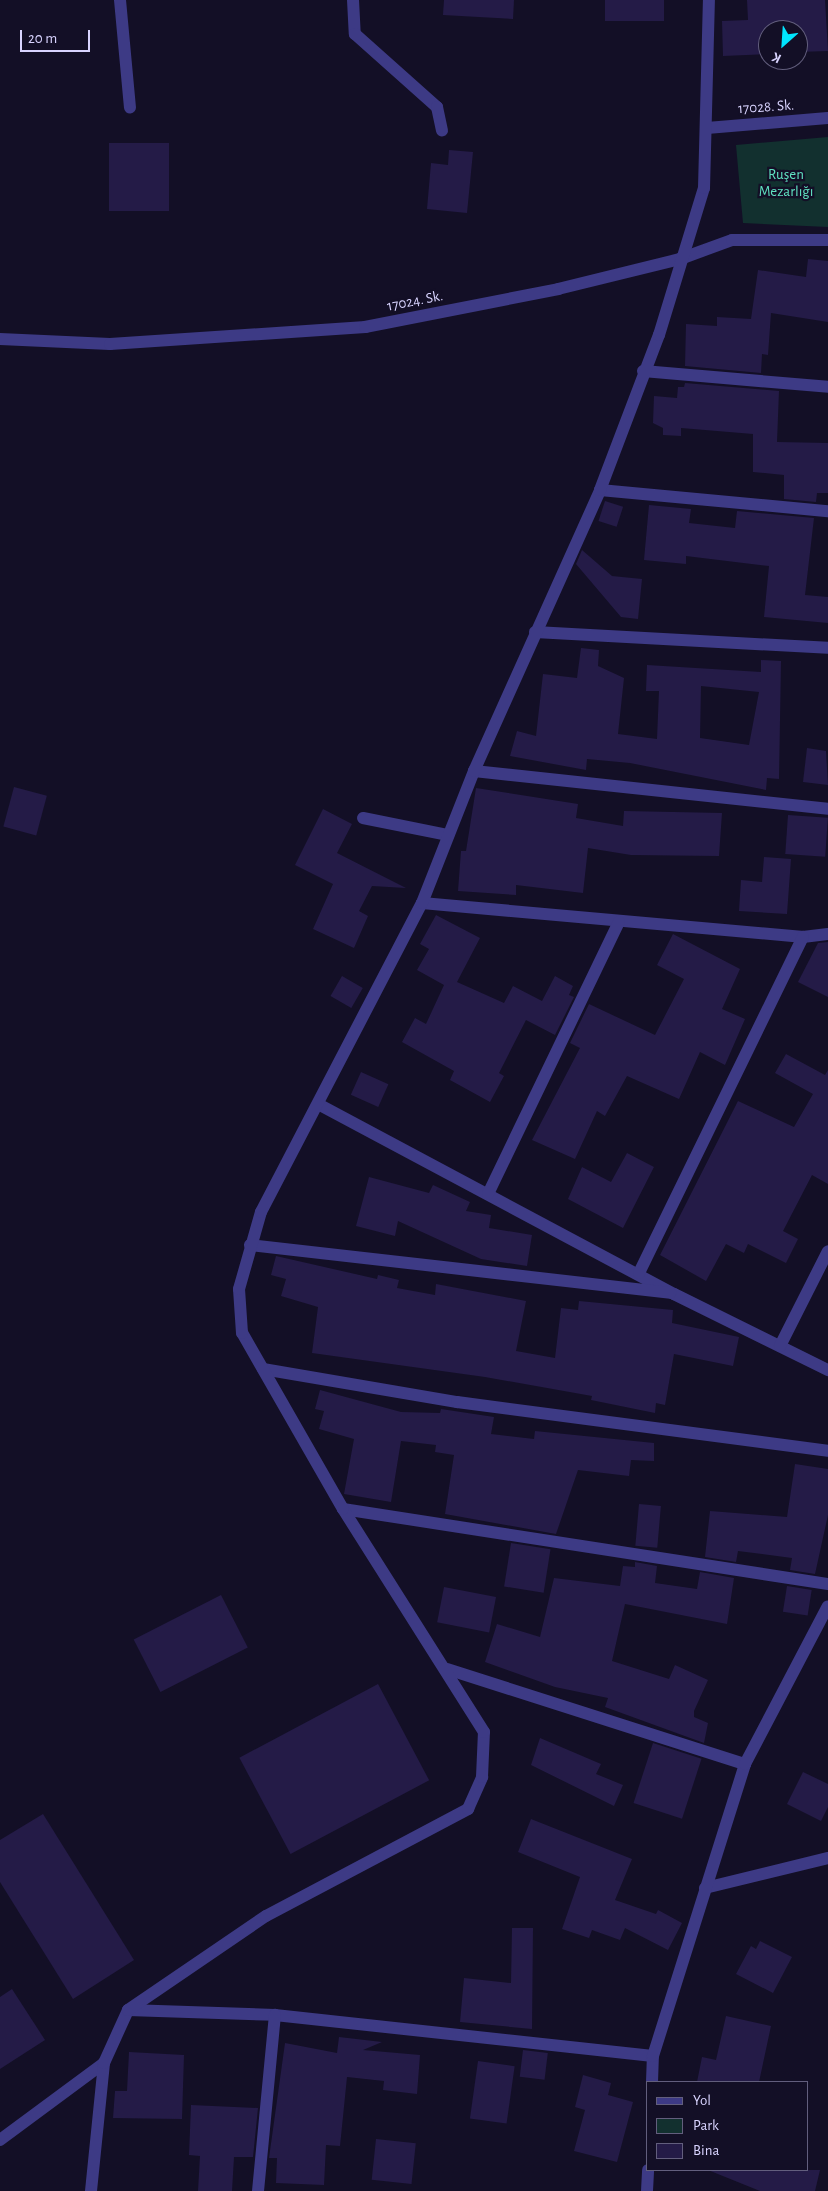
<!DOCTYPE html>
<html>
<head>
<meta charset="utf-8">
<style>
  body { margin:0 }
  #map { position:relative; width:828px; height:2191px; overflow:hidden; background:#130f26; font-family:"Alegreya Sans",sans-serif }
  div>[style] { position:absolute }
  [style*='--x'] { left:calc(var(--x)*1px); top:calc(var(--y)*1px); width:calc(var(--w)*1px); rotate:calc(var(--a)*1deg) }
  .green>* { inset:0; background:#12302f }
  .building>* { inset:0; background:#241b47; transform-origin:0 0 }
  .minor>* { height:12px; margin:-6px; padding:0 6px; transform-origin:6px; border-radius:6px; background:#3d3a85 }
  span { translate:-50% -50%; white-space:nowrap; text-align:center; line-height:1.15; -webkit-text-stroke:4.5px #130f26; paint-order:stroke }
  .street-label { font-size:15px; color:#d9d4ff }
  .park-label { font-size:15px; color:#5fe0c0 }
  .legend { position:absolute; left:646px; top:2081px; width:162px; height:90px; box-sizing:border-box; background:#130f26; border:1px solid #625e7d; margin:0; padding:6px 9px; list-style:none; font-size:15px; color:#d9d4ff }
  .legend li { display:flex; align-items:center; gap:10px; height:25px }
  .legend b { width:25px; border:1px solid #625e7d }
  .north { position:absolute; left:758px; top:20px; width:50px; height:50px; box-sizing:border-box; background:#130f26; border:1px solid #625e7d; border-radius:50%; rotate:206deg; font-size:14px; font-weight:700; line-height:20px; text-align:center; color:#d9d4ff }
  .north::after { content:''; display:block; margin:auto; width:18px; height:22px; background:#00e5ff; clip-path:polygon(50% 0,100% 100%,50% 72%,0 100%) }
  .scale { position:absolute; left:20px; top:30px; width:70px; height:22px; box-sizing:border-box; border:2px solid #d9d4ff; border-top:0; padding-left:6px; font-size:15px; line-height:18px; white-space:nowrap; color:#d9d4ff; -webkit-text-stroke:4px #130f26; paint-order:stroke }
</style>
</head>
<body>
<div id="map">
  <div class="green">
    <i style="clip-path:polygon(828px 137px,828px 227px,743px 223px,736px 145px)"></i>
  </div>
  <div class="building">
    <i style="clip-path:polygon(444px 0,514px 0,513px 19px,443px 15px)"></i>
    <i style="left:605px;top:0;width:59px;height:21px"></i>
    <i style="clip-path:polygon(747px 0,825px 0,828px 51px,798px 52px,798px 30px,768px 30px,768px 54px,723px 56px,722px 21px,748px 20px)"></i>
    <i style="left:109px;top:143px;width:60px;height:68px"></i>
    <i style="clip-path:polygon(449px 150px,473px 152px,467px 213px,427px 209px,431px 163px,448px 165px)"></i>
    <i style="clip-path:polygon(808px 259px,828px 261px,828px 322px,771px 313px,768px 355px,762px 354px,761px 373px,685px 366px,686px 324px,717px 326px,717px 317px,751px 319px,758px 270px,806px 277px)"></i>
    <i style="clip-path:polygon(685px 383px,779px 391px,777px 442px,828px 443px,828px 493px,817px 493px,816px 502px,784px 499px,784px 475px,753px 472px,753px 434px,681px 428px,681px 436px,663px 435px,663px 428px,653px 423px,654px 396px,677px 398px,678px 387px,684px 387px)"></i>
    <i style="left:605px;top:501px;width:19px;height:21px;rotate:18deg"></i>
    <i style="clip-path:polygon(649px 505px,691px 509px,689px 523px,735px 528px,737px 511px,814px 518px,805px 595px,828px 597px,828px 623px,764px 617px,769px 566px,686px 556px,686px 564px,644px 560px)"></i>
    <i style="clip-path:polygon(582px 550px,612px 576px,642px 579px,638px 619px,621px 617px,576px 564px)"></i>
    <i style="clip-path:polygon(evenodd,581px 648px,599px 650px,598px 666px,624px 678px,618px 734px,657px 739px,659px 691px,646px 691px,647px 665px,761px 672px,761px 660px,781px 661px,779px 779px,767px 778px,766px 790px,630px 763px,587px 759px,586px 770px,510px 756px,517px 731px,536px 736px,543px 674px,577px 678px,581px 648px,701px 686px,759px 692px,749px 745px,700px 738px,701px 686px)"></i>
    <i style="clip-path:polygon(807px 748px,826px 751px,828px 785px,803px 782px)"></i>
    <i style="left:14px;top:787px;width:34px;height:41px;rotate:15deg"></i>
    <i style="clip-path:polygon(476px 788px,578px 804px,576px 818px,623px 826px,624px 811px,722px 813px,719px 856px,631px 855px,588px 848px,583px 893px,516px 885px,516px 895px,458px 891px,461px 851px,466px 851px)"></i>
    <i style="clip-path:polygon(323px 809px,352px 824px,337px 853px,406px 888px,372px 886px,359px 911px,368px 916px,354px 948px,313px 929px,333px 884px,295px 865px)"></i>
    <i style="left:788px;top:815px;width:40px;height:39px;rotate:4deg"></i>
    <i style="clip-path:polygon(764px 857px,791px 859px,787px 914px,739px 911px,741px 880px,762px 882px)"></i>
    <i style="clip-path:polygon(436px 915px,480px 938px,457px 982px,504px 1003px,513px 986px,542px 1001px,555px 976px,573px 986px,569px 995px,574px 997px,555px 1035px,526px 1020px,499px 1073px,504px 1076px,490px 1102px,450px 1080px,454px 1071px,402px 1042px,415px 1018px,426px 1024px,444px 985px,417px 970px,429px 949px,420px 944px)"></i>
    <i style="clip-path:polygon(673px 934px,740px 969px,722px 1009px,745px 1019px,725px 1065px,700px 1052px,679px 1099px,627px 1076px,605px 1116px,597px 1111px,575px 1159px,532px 1140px,580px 1048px,570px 1043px,589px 1004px,655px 1035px,684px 979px,657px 965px)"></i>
    <i style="clip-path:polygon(828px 942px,828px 997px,798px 982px,818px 943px)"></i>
    <i style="left:342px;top:976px;width:24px;height:23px;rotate:30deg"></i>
    <i style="clip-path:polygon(786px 1054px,825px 1075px,828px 1070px,828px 1184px,812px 1175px,783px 1231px,798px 1239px,786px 1263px,748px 1244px,744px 1253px,726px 1244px,706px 1281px,660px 1255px,738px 1101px,794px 1127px,813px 1094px,775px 1073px)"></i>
    <i style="left:361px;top:1072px;width:30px;height:25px;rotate:24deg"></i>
    <i style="clip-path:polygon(627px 1153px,654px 1167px,623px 1228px,568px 1199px,582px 1167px,611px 1182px)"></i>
    <i style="clip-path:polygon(369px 1177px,429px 1193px,433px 1185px,470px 1202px,466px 1211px,491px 1215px,489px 1228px,532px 1235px,527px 1266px,481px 1259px,398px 1221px,395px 1236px,356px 1226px)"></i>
    <i style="clip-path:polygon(276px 1256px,377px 1279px,378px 1275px,399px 1280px,397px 1288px,435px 1295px,436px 1284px,526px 1301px,516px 1351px,555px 1358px,561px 1308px,578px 1310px,579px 1301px,673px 1310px,672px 1323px,739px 1337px,733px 1366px,674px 1354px,665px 1405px,656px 1403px,655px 1413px,591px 1400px,592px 1396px,485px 1377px,312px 1353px,318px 1307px,281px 1296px,286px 1279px,271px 1275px)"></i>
    <i style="clip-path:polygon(320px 1390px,401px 1412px,440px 1413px,441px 1409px,494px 1417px,491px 1434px,534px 1439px,535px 1431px,654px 1443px,654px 1461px,631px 1460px,629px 1476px,578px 1470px,556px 1534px,445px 1514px,454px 1455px,435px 1452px,436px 1445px,401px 1441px,391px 1502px,344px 1494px,354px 1439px,319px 1429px,324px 1411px,315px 1409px)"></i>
    <i style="clip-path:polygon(795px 1464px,828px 1469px,828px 1515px,815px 1574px,790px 1570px,792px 1558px,738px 1551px,736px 1562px,705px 1557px,710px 1511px,787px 1517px)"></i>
    <i style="left:639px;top:1504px;width:22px;height:42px;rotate:5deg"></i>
    <i style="left:511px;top:1543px;width:40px;height:44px;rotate:9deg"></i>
    <i style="clip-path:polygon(635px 1562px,657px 1566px,655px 1583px,697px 1589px,700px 1572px,734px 1578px,727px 1624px,625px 1604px,612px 1661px,669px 1679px,675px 1665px,708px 1680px,694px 1711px,694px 1717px,708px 1723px,704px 1743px,605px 1707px,608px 1698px,555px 1687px,485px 1662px,497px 1624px,540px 1637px,554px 1578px,620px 1586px,623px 1566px,635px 1567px)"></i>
    <i style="left:787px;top:1586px;width:25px;height:26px;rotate:9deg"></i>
    <i style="left:444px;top:1587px;width:53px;height:36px;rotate:11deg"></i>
    <i style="left:221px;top:1595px;width:59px;height:98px;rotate:63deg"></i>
    <i style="left:378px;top:1684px;width:109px;height:157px;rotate:62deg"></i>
    <i style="clip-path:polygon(540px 1738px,601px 1764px,596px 1774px,623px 1785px,614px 1806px,531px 1765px)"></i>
    <i style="left:653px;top:1743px;width:51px;height:63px;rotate:18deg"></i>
    <i style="clip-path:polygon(803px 1772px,828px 1784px,828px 1807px,821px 1821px,787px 1804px)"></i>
    <i style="clip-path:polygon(43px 1814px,134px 1960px,73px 1999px,0 1882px,0 1840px)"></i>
    <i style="clip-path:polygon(531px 1819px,632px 1859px,615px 1900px,656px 1914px,658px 1910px,682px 1923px,668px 1950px,625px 1928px,620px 1940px,592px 1930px,589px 1938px,562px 1929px,580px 1877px,518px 1852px)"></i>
    <i style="clip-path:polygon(512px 1928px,533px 1928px,532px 2029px,460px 2022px,464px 1978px,511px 1983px)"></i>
    <i style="clip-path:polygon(760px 1941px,792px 1957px,773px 1993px,736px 1974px,751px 1946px,756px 1949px)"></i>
    <i style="clip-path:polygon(12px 1989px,45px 2040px,0 2069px,0 1997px)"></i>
    <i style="clip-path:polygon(726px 2016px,771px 2026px,759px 2082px,697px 2082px,702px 2057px,716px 2060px)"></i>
    <i style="clip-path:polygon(339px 2037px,382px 2042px,363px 2050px,420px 2055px,417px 2094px,383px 2090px,384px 2081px,347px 2077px,340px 2146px,326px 2145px,324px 2185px,276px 2183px,277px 2158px,269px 2158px,285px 2043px,337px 2053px)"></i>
    <i style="left:523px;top:2050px;width:25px;height:27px;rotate:7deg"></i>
    <i style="clip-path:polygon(129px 2052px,184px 2055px,182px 2119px,113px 2118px,115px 2091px,127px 2091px)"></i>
    <i style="left:478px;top:2061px;width:37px;height:58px;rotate:8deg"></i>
    <i style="clip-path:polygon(583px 2075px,611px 2083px,608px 2095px,633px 2102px,617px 2162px,574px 2151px,585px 2110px,575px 2107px)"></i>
    <i style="clip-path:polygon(191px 2105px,258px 2108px,253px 2157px,234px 2157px,232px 2191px,198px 2191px,200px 2156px,189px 2155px)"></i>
    <i style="left:376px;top:2139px;width:40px;height:41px;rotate:6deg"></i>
    <i style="clip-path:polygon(708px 2170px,820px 2170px,815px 2191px,760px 2191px)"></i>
  </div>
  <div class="minor">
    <i style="--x:120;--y:0;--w:108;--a:84.7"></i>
    <i style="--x:353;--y:0;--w:34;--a:87"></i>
    <i style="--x:355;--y:34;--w:110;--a:41.7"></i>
    <i style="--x:437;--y:107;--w:24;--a:78"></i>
    <i style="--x:707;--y:128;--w:121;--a:-4.7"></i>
    <i style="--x:0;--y:339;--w:110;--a:2.6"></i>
    <i style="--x:110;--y:344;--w:256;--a:-3.8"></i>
    <i style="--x:365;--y:327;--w:197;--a:-11.1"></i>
    <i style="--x:558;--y:289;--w:126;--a:-13.8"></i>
    <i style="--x:680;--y:259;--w:55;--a:-20.1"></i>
    <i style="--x:732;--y:240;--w:96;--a:0"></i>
    <i style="--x:643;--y:371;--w:186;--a:4.9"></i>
    <i style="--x:600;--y:490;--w:229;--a:5.3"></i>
    <i style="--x:535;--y:632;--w:293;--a:3.1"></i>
    <i style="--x:474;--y:771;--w:356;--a:6.1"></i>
    <i style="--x:363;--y:818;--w:87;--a:11.3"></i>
    <i style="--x:422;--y:903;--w:383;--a:5.1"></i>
    <i style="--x:803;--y:937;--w:25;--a:-7"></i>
    <i style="--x:318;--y:1104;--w:404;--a:28.1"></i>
    <i style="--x:674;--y:1294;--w:172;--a:26.3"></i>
    <i style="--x:488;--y:1194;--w:302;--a:-64.3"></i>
    <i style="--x:250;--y:1245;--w:423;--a:6.5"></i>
    <i style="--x:639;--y:1273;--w:374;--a:-64"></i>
    <i style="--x:780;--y:1346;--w:106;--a:-63.2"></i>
    <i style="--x:263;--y:1369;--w:197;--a:9.7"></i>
    <i style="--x:457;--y:1402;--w:374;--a:7.5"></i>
    <i style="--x:343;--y:1509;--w:491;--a:8.8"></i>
    <i style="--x:447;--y:1669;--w:313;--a:17.7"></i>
    <i style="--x:705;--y:1888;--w:127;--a:-13.7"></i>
    <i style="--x:128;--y:2010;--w:147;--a:1.9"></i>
    <i style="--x:275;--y:2015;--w:380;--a:6.2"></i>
    <i style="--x:652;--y:2082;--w:26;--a:-88"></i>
    <i style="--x:653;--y:2056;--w:306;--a:-72.5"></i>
    <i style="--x:745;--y:1764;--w:178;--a:-62.3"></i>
    <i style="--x:0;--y:2140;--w:129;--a:-36.5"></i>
    <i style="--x:91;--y:2191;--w:129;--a:-84.2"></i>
    <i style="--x:104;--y:2063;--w:58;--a:-65.6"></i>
    <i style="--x:128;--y:2010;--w:167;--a:-34.3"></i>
    <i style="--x:266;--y:1916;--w:229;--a:-27.9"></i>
    <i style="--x:468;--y:1809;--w:35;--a:-66"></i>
    <i style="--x:482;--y:1777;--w:45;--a:-87.5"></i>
    <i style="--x:484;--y:1732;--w:264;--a:-122.3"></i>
    <i style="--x:343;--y:1509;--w:203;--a:-119.8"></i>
    <i style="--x:242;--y:1333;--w:44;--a:-93.9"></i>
    <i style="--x:239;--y:1289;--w:80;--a:-74.1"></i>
    <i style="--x:261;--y:1212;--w:348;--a:-62.5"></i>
    <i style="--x:422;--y:903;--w:142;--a:-68.5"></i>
    <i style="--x:474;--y:771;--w:308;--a:-65.8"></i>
    <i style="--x:600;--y:490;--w:166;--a:-69.2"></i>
    <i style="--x:659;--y:335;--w:154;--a:-73"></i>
    <i style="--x:704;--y:188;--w:188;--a:-88.5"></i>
    <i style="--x:258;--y:2191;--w:177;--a:-84.5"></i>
    <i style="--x:647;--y:2191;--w:21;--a:-87"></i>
  </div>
  <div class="street-label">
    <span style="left:766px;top:107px;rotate:-4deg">17028. Sk.</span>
    <span style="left:415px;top:301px;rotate:-11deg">17024. Sk.</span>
  </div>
  <div class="park-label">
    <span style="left:786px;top:183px">Ruşen<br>Mezarlığı</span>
  </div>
  <ul class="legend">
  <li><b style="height:6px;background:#3d3a85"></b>Yol</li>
  <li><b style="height:14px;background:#12302f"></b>Park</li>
  <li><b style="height:14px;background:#241b47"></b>Bina</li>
  </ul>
  <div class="north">K</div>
  <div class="scale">20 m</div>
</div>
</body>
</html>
